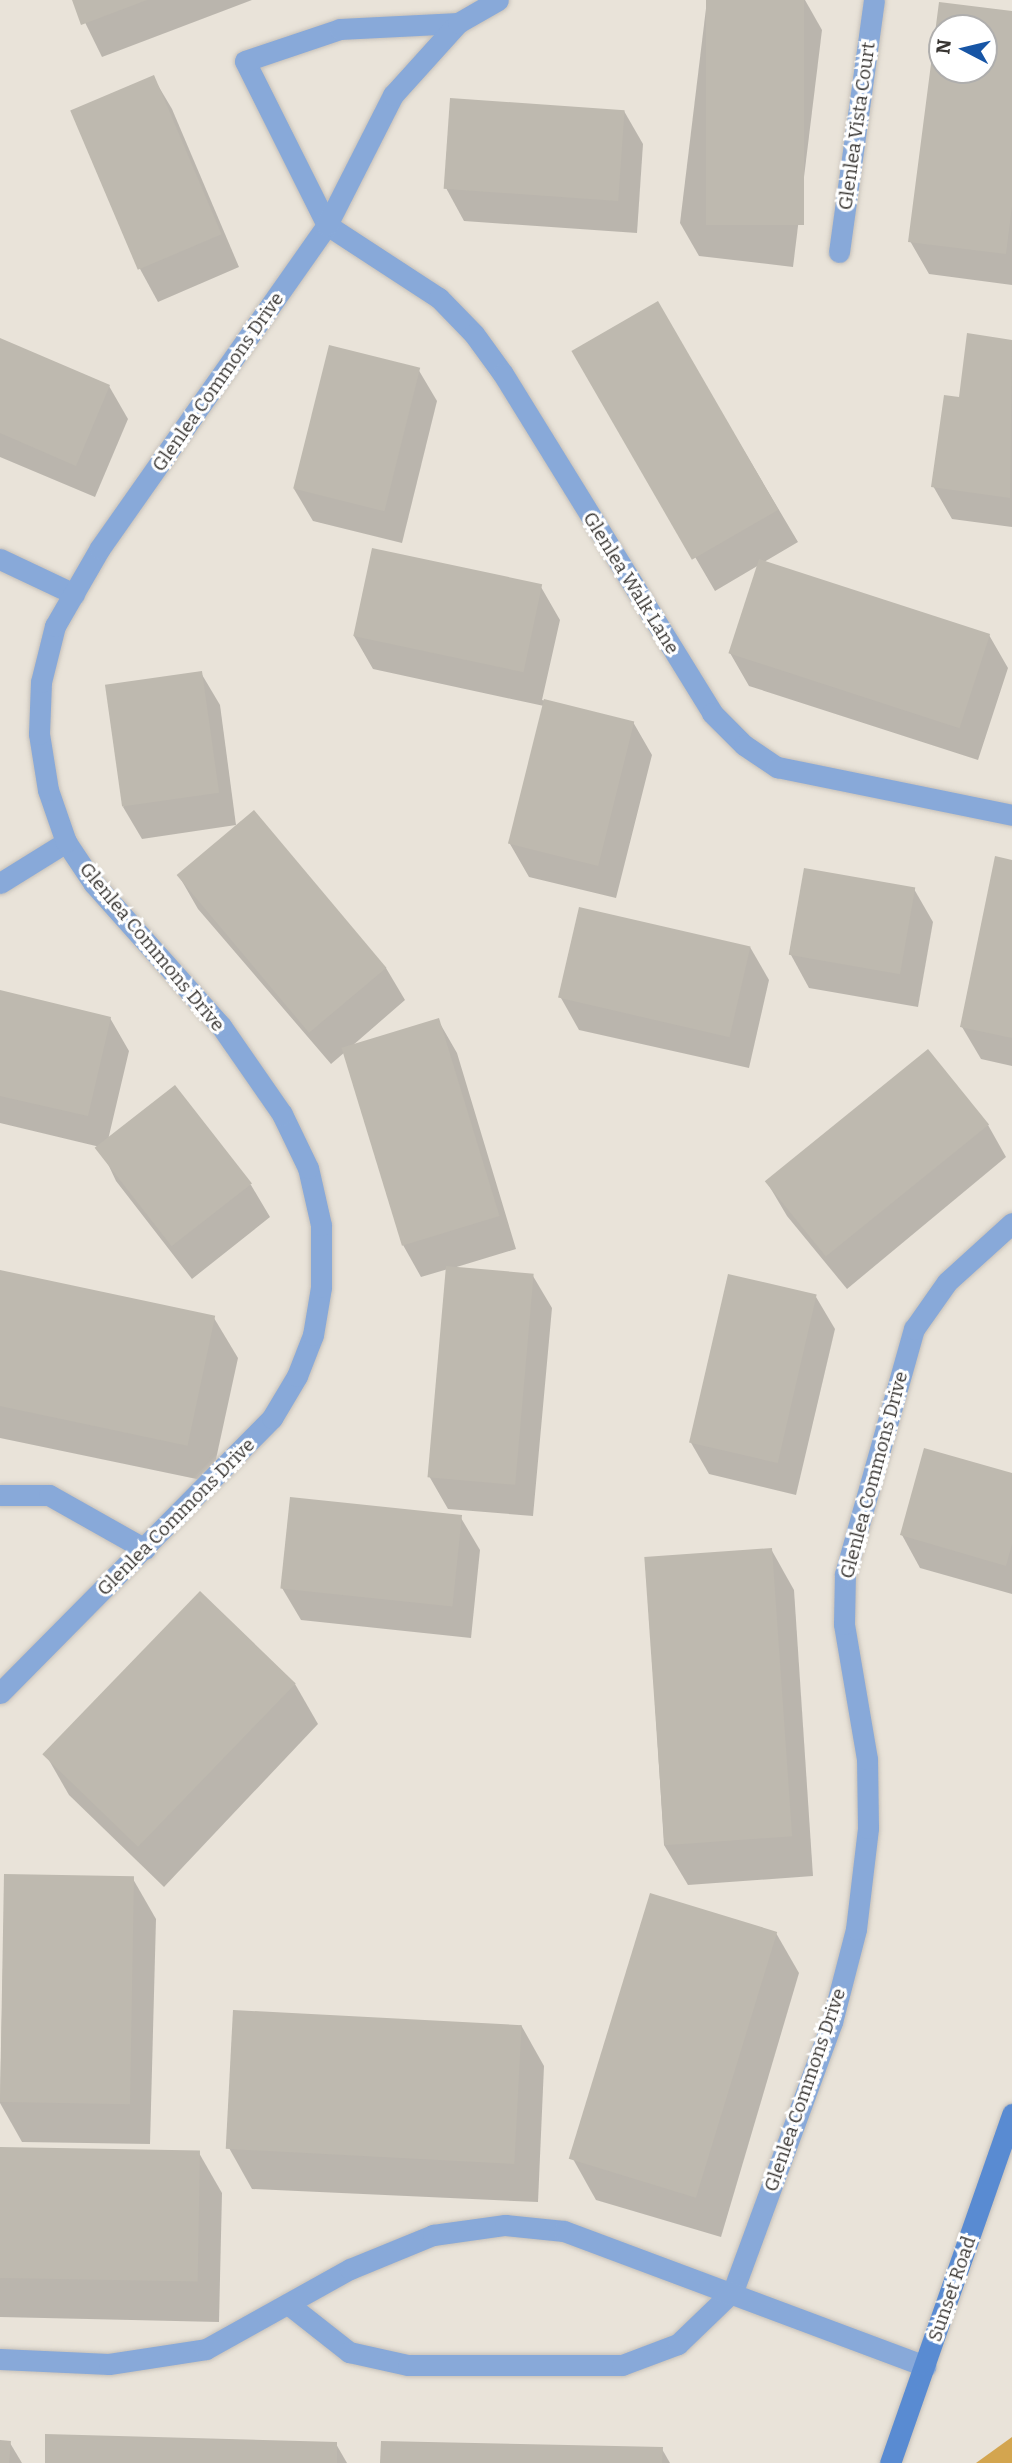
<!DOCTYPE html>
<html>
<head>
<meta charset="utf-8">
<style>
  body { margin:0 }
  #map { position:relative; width:1012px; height:2463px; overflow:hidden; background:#e9e3d9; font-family:Bitter,serif }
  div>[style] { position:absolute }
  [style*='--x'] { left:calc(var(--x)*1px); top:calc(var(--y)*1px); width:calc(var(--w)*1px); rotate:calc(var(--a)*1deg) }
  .forest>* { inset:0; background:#d3a54f }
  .shadow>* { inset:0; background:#0003 }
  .building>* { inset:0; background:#beb9af; transform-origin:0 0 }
  .roads { filter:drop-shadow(0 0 2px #c6c0b8) drop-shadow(0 0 2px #c6c0b8) }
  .lane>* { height:21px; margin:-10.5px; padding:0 10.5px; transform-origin:10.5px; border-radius:10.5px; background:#88a9d9 }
  .street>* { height:21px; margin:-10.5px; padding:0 10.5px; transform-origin:10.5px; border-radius:10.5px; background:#88a9d9 }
  .secondary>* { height:21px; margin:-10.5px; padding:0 10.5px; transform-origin:10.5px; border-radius:10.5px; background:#598bd2 }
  span { translate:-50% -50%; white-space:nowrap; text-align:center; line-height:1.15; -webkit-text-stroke:6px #fff; paint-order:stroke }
  .street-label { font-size:19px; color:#383532 }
  .north { position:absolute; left:928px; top:14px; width:70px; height:70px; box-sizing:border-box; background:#fff; border:2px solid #afaead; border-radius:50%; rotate:277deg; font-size:19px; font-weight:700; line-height:28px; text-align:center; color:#383532 }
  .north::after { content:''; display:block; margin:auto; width:24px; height:32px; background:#1755a5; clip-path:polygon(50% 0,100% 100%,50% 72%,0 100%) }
</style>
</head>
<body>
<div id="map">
  <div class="forest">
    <i style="clip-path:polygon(1012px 2437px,1012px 2463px,976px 2463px)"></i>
  </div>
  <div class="shadow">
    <i style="clip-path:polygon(74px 0,252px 0,102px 57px)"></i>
    <i style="clip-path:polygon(707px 0,805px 0,822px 30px,793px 267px,699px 256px,680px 223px)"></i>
    <i style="clip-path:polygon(evenodd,940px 4px,1012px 12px,1012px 285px,929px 274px,910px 241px,940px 4px,942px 28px,984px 28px,984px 70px,942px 70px,942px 28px)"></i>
    <i style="clip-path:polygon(153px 77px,172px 109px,239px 267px,158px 302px,140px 269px)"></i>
    <i style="clip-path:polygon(624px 111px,643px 144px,637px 233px,464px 221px,446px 188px)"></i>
    <i style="clip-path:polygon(657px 304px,798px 542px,764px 562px,989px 635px,1008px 668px,978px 760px,749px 686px,730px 653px,759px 565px,715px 591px,575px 352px)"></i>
    <i style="clip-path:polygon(969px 335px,1012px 341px,1012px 527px,952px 519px,933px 486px,960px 399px)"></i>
    <i style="clip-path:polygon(0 340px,109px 386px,128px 419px,95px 497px,0 457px)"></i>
    <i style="clip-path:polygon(418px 369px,437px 401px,402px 543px,313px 521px,294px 489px)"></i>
    <i style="clip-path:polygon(541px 587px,560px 620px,542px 700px,633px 722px,652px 755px,616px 898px,529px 877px,510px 844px,544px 706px,373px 669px,354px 636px)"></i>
    <i style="clip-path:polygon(201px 673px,220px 705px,236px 825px,142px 839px,123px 807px)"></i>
    <i style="clip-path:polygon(1012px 862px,1012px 1066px,981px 1059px,962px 1027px)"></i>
    <i style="clip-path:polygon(179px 876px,386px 968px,405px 1000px,352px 1046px,438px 1020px,457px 1053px,516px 1249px,450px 1269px,533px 1276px,552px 1308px,533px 1516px,448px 1509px,429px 1476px,448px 1269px,421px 1277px,403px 1245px,345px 1052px,331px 1064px,198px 909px)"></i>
    <i style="clip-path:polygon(914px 889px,933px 922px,918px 1007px,809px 988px,791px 955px)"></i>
    <i style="clip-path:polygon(750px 947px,769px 980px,749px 1068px,579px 1030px,561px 998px)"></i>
    <i style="clip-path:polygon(0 992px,110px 1018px,129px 1051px,108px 1140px,251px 1185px,270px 1217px,192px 1279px,116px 1181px,100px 1147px,0 1123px)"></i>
    <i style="clip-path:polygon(988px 1125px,1006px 1157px,847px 1289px,787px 1216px,768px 1184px)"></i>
    <i style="clip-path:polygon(0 1272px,214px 1318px,238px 1358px,211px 1482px,0 1438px)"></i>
    <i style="clip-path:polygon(816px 1297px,835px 1329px,796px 1495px,709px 1474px,690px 1441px)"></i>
    <i style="clip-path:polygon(1012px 1475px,1012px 1594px,920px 1568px,902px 1535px)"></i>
    <i style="clip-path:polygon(461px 1518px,480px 1550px,471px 1638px,301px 1620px,282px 1588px)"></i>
    <i style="clip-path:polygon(771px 1549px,794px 1590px,813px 1876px,688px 1885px,664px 1845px,646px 1558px)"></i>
    <i style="clip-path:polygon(295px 1684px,318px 1724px,164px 1887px,69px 1795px,46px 1755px)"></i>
    <i style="clip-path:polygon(5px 1876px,133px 1879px,156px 1919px,150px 2144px,22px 2142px,0 2103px)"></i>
    <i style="clip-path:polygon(776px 1933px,799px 1973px,721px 2237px,596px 2200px,573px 2159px)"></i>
    <i style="clip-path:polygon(521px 2025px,544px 2066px,538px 2202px,252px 2189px,229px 2148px)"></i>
    <i style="clip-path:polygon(0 2149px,199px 2153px,222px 2193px,219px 2322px,0 2317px)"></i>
    <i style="clip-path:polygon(0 2442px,10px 2443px,22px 2463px,0 2463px)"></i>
    <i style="clip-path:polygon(336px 2444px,347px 2463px,46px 2463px)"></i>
    <i style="clip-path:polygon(662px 2449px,670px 2463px,382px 2463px)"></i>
  </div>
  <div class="building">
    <i style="clip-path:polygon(72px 0,147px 0,81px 25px)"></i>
    <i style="left:706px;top:0;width:98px;height:225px"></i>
    <i style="clip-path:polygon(evenodd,939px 2px,1012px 11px,1012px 206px,1006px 254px,908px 242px,939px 2px,942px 28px,984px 28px,984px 70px,942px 70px,942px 28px)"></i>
    <i style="left:154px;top:75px;width:173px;height:91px;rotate:67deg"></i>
    <i style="left:450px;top:98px;width:175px;height:91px;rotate:4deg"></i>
    <i style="left:658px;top:301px;width:241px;height:100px;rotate:60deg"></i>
    <i style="clip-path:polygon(967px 333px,1012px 340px,1010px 498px,931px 487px,944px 395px,959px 397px)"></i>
    <i style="clip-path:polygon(0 338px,110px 385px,76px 466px,0 433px)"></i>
    <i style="left:329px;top:345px;width:94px;height:148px;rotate:14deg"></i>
    <i style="left:372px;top:548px;width:174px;height:90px;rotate:12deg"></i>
    <i style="left:759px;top:559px;width:243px;height:99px;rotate:18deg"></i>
    <i style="left:202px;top:671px;width:123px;height:98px;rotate:82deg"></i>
    <i style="left:544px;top:699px;width:93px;height:149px;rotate:14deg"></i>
    <i style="left:254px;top:810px;width:206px;height:101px;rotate:50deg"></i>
    <i style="clip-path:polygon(995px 856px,1012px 860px,1012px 1038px,960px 1027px)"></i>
    <i style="left:804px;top:868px;width:113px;height:88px;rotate:10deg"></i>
    <i style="left:579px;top:907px;width:176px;height:93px;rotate:13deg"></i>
    <i style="clip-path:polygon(0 990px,111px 1017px,88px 1116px,0 1096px)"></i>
    <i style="left:439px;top:1018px;width:207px;height:102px;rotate:73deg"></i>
    <i style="left:928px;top:1049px;width:97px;height:210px;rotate:51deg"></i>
    <i style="left:175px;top:1085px;width:125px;height:102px;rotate:52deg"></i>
    <i style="left:446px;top:1266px;width:88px;height:212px;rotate:5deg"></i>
    <i style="left:0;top:1270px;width:220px;height:133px;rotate:12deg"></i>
    <i style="left:728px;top:1274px;width:91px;height:173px;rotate:13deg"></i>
    <i style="clip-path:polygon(924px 1448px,1012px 1473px,1012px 1544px,1006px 1566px,900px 1535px)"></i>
    <i style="left:290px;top:1497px;width:173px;height:92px;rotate:6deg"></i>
    <i style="left:772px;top:1548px;width:289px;height:128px;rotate:86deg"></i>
    <i style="left:200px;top:1591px;width:133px;height:227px;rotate:44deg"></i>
    <i style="left:4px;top:1874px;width:130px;height:228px;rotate:1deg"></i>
    <i style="left:650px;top:1893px;width:133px;height:278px;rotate:17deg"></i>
    <i style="left:233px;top:2010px;width:289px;height:139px;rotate:3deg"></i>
    <i style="left:0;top:2147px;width:200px;height:131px;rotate:1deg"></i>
    <i style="clip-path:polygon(45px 2434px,337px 2442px,337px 2463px,45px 2463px)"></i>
    <i style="left:0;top:2440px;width:11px;height:23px;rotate:5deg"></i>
    <i style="clip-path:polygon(381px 2441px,663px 2447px,662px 2463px,380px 2463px)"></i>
  </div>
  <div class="roads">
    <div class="lane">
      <i style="--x:327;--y:225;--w:183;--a:-116.6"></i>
      <i style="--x:245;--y:61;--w:100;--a:-18.6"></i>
      <i style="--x:340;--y:29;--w:118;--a:-2.9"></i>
    </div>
    <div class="street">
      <i style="--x:327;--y:225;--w:134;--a:33.1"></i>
      <i style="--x:439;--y:298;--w:50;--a:45.8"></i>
      <i style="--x:474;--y:334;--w:49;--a:54.1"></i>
      <i style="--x:503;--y:374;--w:398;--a:58.3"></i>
      <i style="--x:712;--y:713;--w:45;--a:45"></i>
      <i style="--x:744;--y:745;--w:40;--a:34"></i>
      <i style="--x:777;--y:767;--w:240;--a:11.5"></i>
      <i style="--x:839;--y:252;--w:254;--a:-82.1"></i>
      <i style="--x:0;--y:559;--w:82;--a:25.3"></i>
      <i style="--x:0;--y:883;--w:78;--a:-31.8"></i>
      <i style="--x:0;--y:1495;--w:49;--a:0"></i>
      <i style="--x:49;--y:1495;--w:110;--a:29.4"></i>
      <i style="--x:0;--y:1693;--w:387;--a:-45.3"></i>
      <i style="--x:272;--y:1418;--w:49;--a:-59.2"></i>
      <i style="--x:297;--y:1376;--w:44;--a:-68.7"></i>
      <i style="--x:313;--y:1335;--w:49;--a:-80.5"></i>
      <i style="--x:321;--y:1287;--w:62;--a:-90"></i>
      <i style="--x:321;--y:1225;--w:58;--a:-102.8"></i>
      <i style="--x:308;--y:1168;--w:60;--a:-115.7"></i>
      <i style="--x:282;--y:1114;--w:107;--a:-124.7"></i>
      <i style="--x:221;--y:1026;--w:191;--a:-131.8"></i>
      <i style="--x:94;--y:884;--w:50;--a:-123.7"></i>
      <i style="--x:66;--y:842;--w:55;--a:-109.1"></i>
      <i style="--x:48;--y:790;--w:57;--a:-99.1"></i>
      <i style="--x:39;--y:734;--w:52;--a:-87.8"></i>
      <i style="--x:41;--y:682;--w:58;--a:-76"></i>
      <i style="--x:55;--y:626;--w:90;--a:-60"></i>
      <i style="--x:100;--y:548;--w:395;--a:-54.9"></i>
      <i style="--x:327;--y:225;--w:146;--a:-63.1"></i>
      <i style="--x:393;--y:95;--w:97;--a:-47.9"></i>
      <i style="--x:458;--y:23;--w:46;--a:-29.9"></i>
      <i style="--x:288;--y:2304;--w:78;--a:38.2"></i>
      <i style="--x:349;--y:2352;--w:60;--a:12.4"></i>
      <i style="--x:408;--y:2365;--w:214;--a:0"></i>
      <i style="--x:622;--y:2365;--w:60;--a:-20.6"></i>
      <i style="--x:678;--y:2344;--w:76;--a:-43.9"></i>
      <i style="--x:733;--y:2291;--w:287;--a:-69.8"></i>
      <i style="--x:832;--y:2022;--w:96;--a:-75.5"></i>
      <i style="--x:856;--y:1929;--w:102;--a:-83.2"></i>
      <i style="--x:868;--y:1828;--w:69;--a:-90.8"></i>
      <i style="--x:867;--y:1759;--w:137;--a:-99.7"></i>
      <i style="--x:844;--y:1624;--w:50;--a:-88.9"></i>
      <i style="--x:845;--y:1574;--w:255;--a:-74.3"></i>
      <i style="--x:914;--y:1329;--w:57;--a:-54.9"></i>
      <i style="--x:947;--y:1282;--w:88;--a:-42.2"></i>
      <i style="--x:0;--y:2359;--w:109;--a:2.6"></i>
      <i style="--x:109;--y:2364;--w:98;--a:-8.8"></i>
      <i style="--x:206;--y:2349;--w:165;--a:-29.1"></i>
      <i style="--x:350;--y:2269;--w:90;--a:-22.3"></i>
      <i style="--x:433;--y:2235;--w:73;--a:-7.9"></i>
      <i style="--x:505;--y:2225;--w:59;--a:5.8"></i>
      <i style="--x:564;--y:2231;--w:386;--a:20.5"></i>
    </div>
    <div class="secondary">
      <i style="--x:890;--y:2463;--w:370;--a:-70.7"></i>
    </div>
  </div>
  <div class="street-label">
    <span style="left:857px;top:126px;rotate:-82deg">Glenlea Vista Court</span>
    <span style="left:218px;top:382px;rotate:-55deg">Glenlea Commons Drive</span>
    <span style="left:631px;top:583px;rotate:58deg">Glenlea Walk Lane</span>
    <span style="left:152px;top:947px;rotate:50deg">Glenlea Commons Drive</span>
    <span style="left:874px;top:1475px;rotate:-75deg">Glenlea Commons Drive</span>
    <span style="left:176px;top:1517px;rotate:-45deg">Glenlea Commons Drive</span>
    <span style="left:805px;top:2090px;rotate:-71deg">Glenlea Commons Drive</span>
    <span style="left:952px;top:2289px;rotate:-71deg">Sunset Road</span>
  </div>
  <div class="north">N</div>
</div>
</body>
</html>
